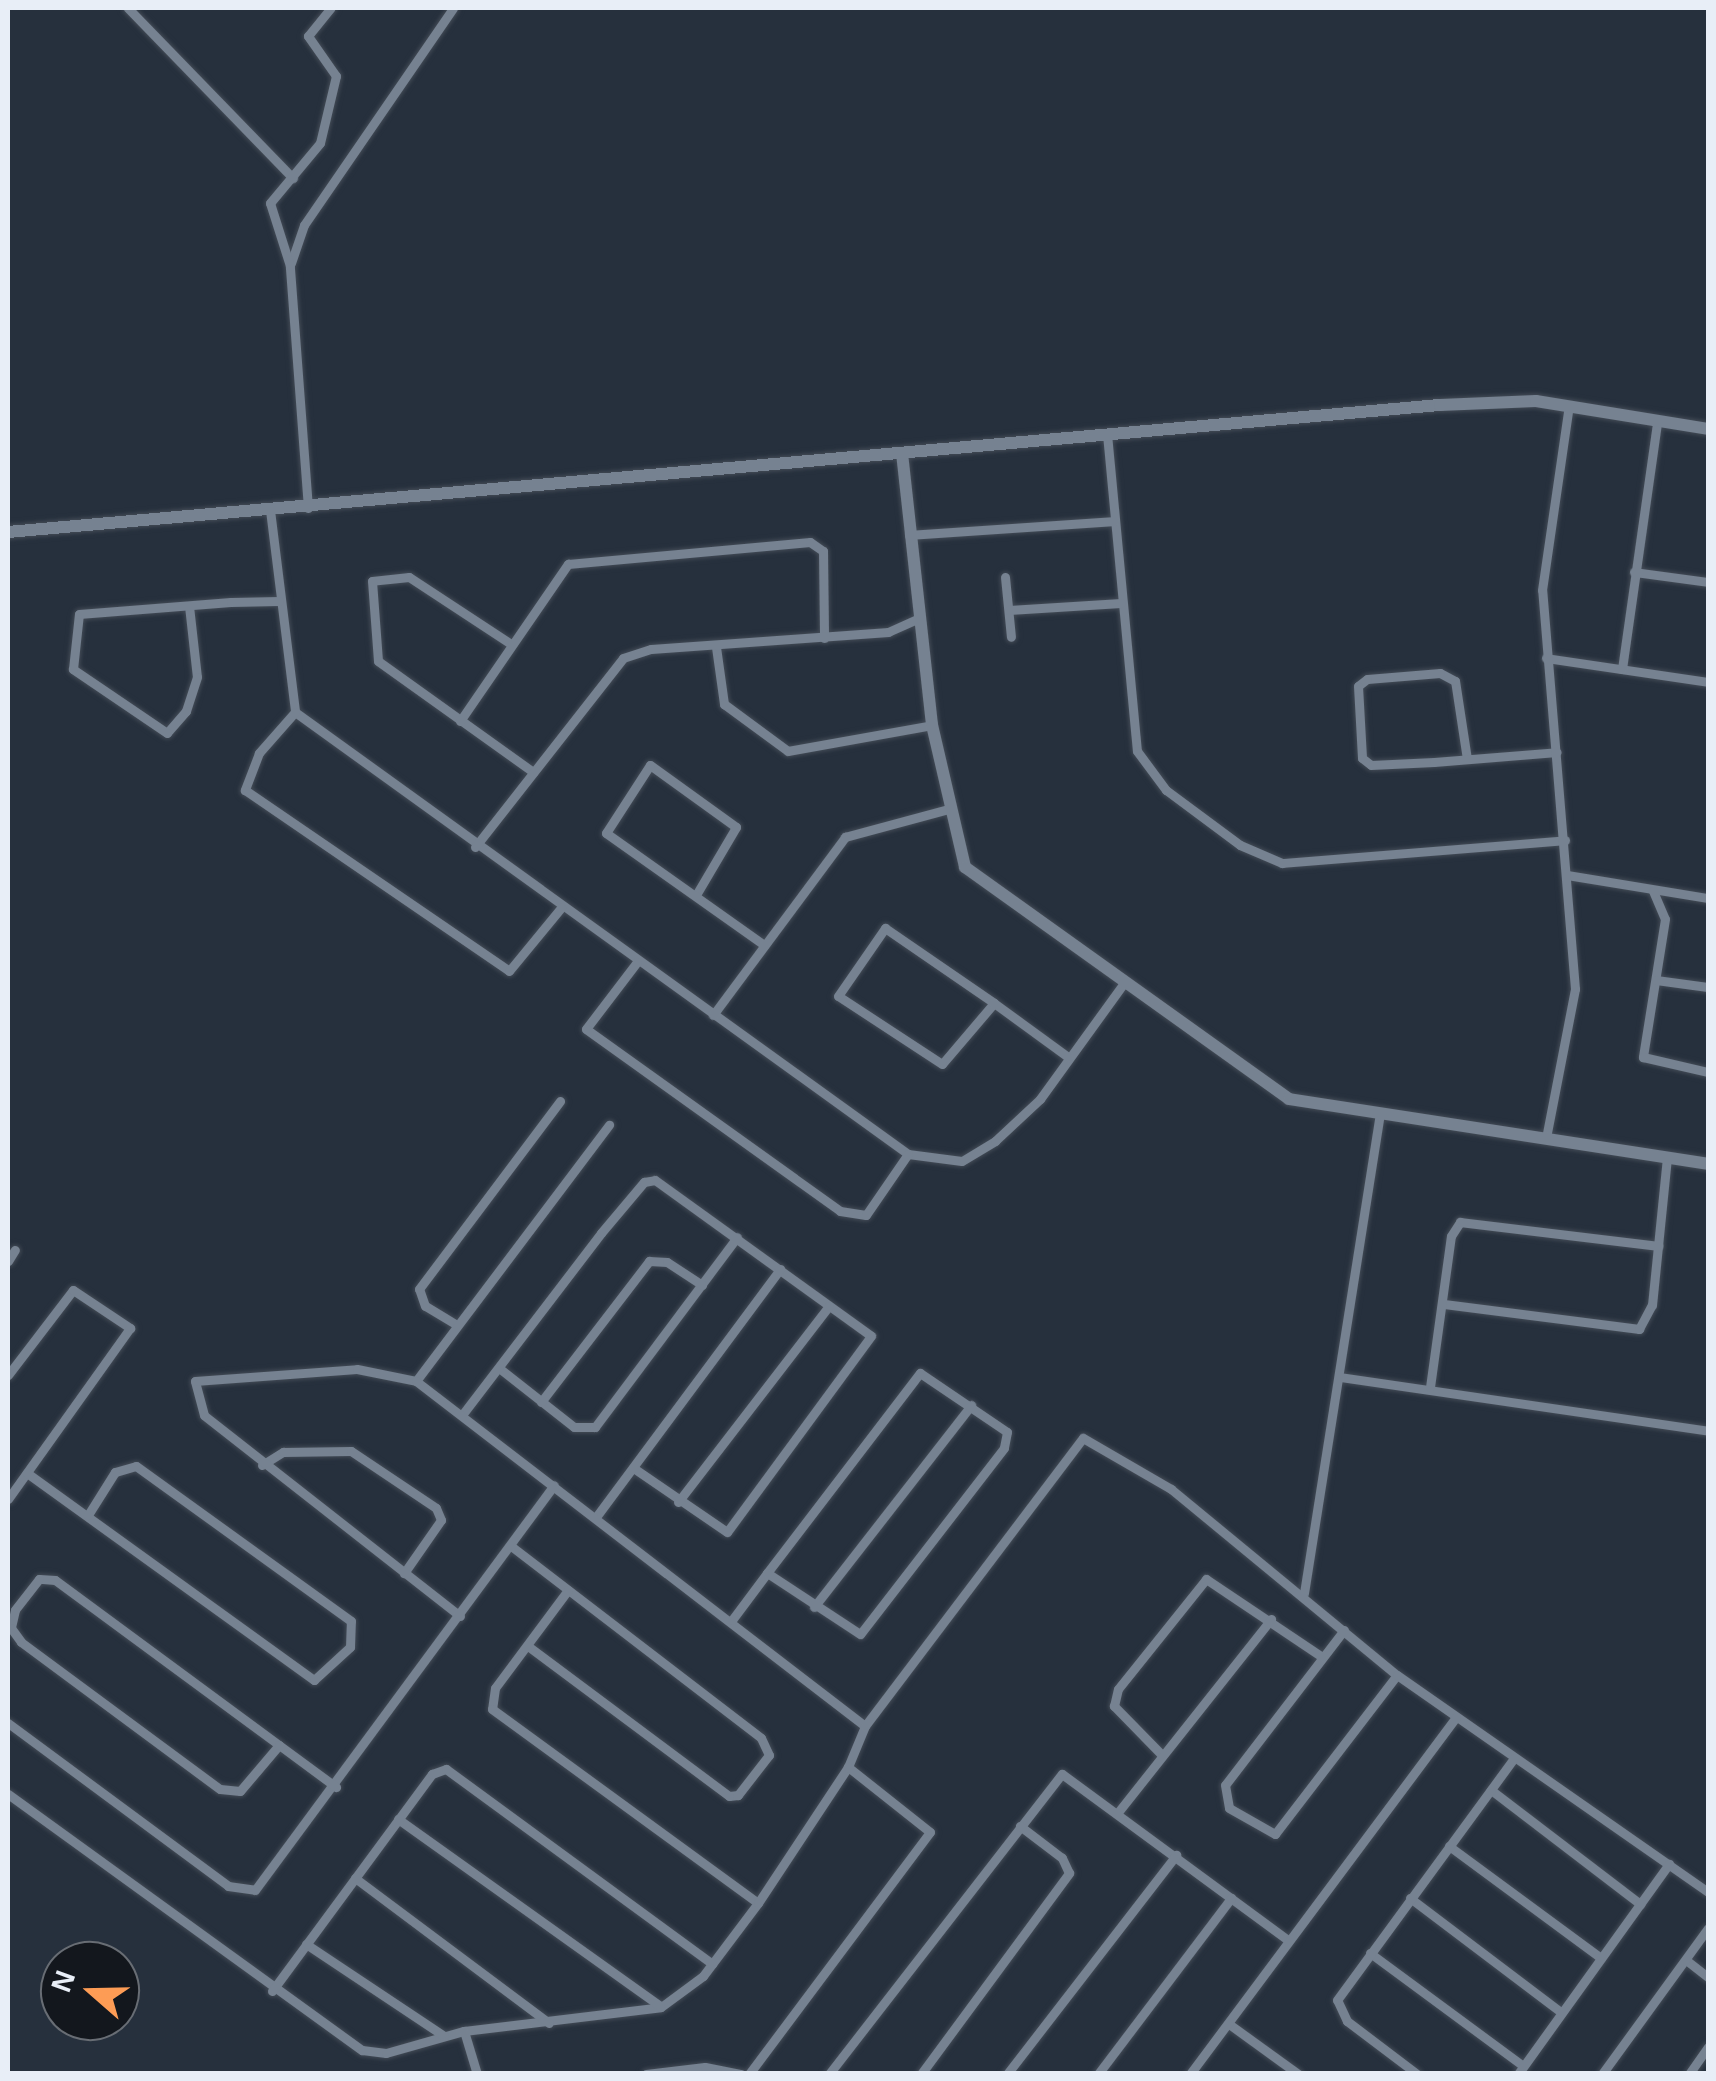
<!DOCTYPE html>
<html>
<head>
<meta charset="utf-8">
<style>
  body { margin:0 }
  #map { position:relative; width:1716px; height:2081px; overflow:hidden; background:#26303d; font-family:Arial,sans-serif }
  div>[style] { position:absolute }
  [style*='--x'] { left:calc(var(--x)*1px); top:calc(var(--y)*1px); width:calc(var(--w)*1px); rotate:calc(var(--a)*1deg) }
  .roads { filter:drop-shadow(0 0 2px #434b56) drop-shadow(0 0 2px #434b56) }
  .street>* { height:9px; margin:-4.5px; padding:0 4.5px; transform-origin:4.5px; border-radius:4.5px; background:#768291 }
  .secondary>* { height:12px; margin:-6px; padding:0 6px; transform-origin:6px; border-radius:6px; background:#768291 }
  span { translate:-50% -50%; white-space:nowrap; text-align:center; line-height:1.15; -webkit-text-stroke:10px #13171d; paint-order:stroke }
  .frame { position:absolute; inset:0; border:10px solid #e8eef7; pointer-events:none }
  .north { position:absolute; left:40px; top:1941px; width:100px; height:100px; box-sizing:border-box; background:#13171d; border:2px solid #686d74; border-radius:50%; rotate:290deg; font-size:28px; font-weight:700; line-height:40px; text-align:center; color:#e8eef7 }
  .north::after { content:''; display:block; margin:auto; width:35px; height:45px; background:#fd9c55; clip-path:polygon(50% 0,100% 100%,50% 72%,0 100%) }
</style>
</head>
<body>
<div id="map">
  <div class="roads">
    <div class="street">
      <i style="--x:128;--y:8;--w:237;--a:45.9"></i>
      <i style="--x:291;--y:263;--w:40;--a:-71.1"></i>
      <i style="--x:304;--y:225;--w:263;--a:-55.5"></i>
      <i style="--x:1107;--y:434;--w:318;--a:84.6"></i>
      <i style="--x:1137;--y:751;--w:49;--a:53.4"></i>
      <i style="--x:1166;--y:790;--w:92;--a:36.6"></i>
      <i style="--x:1240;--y:845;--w:46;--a:23.2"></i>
      <i style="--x:1282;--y:863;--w:284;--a:-4.6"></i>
      <i style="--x:308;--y:508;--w:243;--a:-94.3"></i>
      <i style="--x:290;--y:266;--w:66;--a:-107.6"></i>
      <i style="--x:270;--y:203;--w:78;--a:-50.2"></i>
      <i style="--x:320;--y:143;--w:69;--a:-76.6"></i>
      <i style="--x:336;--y:76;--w:49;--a:-125"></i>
      <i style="--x:308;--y:36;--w:36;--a:-51"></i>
      <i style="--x:270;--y:510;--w:204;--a:82.9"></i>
      <i style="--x:295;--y:712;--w:756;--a:35.79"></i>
      <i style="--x:908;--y:1154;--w:54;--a:7.4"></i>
      <i style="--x:962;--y:1161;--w:39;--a:-31"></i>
      <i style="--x:995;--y:1141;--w:62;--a:-43"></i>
      <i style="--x:1040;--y:1099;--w:143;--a:-54.1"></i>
      <i style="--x:909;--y:535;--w:206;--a:-3.9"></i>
      <i style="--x:1634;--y:572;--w:75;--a:7.7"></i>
      <i style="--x:1005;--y:577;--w:60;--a:84.3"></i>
      <i style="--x:189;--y:606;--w:71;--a:83.6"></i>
      <i style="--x:197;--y:677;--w:36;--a:108"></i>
      <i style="--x:186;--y:711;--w:29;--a:131"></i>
      <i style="--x:167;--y:733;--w:114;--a:-145.8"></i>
      <i style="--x:73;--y:669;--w:55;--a:-83.8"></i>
      <i style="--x:79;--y:614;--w:152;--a:-4.5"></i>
      <i style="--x:231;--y:602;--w:48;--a:-1.2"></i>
      <i style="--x:1009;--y:610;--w:112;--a:-3.6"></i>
      <i style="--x:511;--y:644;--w:122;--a:-146.7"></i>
      <i style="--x:409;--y:577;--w:37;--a:174"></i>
      <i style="--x:372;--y:581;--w:80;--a:85.7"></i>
      <i style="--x:378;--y:661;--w:191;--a:35.6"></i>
      <i style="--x:716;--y:647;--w:58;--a:82"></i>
      <i style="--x:724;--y:704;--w:79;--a:36.3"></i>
      <i style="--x:788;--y:751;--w:146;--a:-10.2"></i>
      <i style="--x:1546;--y:658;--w:164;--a:8.4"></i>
      <i style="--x:1622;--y:669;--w:249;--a:-81.9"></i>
      <i style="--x:295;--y:712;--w:55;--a:131.3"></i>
      <i style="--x:259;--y:753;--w:40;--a:111"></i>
      <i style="--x:245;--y:790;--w:320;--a:34.4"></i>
      <i style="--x:509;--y:971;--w:82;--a:-50.5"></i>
      <i style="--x:460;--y:721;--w:191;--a:-55.5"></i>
      <i style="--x:568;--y:564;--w:243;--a:-5.2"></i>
      <i style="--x:810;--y:542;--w:16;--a:35"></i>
      <i style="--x:823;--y:551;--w:87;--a:89.3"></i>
      <i style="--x:1467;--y:759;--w:79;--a:-98.7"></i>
      <i style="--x:1455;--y:681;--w:17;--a:-152"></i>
      <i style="--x:1440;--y:673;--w:73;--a:175.3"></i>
      <i style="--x:1367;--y:679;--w:11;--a:142"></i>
      <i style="--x:1358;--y:686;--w:72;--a:86.8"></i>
      <i style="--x:1362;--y:758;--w:11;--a:38"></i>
      <i style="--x:1371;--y:765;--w:63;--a:-2.7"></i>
      <i style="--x:1434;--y:762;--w:123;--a:-4.6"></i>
      <i style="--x:475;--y:847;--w:240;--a:-51.9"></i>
      <i style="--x:623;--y:658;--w:29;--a:-18"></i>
      <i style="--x:651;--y:649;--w:238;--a:-4.1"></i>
      <i style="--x:888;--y:632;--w:34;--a:-24"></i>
      <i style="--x:1567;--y:875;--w:143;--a:9.3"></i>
      <i style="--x:1653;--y:891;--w:30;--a:67"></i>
      <i style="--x:1665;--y:919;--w:140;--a:99.1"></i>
      <i style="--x:1643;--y:1057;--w:67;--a:13"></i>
      <i style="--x:696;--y:895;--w:79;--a:-59.5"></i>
      <i style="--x:736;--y:827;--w:106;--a:-144.2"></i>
      <i style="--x:650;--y:765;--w:81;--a:122.9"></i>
      <i style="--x:606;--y:833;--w:194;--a:35.3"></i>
      <i style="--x:637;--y:962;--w:84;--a:127.3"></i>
      <i style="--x:586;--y:1029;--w:312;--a:35.6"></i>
      <i style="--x:840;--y:1211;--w:26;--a:9"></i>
      <i style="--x:866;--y:1215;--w:74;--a:-55.5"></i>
      <i style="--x:1656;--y:980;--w:52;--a:7.7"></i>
      <i style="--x:994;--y:1003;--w:80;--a:130.4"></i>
      <i style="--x:942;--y:1064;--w:124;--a:-146.8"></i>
      <i style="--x:838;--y:996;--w:83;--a:-55.3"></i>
      <i style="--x:885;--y:928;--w:132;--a:34.5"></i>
      <i style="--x:994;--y:1003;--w:92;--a:36.1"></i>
      <i style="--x:713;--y:1015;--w:222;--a:-53.4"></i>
      <i style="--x:845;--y:837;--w:108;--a:-15.1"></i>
      <i style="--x:1546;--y:1138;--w:152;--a:-79"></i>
      <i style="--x:1575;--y:989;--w:400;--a:-94.7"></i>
      <i style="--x:1542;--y:590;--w:187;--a:-81.7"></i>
      <i style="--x:8;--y:1261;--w:13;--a:-58"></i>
      <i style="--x:1444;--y:1304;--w:197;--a:7.3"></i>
      <i style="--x:1639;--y:1329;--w:27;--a:-62"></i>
      <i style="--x:1652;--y:1305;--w:148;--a:-84.2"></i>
      <i style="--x:457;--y:1325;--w:37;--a:-149"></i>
      <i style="--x:425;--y:1306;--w:18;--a:-109"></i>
      <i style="--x:419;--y:1289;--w:235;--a:-53.1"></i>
      <i style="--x:499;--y:1368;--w:95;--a:38.2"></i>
      <i style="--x:574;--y:1427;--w:21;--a:0"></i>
      <i style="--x:595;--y:1427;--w:237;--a:-53.2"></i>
      <i style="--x:8;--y:1375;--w:107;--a:-52.6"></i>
      <i style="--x:73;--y:1290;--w:69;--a:33.7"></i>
      <i style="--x:130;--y:1328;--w:210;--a:125.5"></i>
      <i style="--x:1340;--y:1377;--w:372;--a:8.3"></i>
      <i style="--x:416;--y:1381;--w:321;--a:-53"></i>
      <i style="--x:1430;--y:1387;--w:152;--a:-82.1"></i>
      <i style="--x:1451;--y:1236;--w:17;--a:-57"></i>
      <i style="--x:1460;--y:1222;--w:200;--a:6.9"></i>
      <i style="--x:541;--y:1402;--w:178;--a:-52.5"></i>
      <i style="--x:649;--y:1261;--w:18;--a:3"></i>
      <i style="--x:667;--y:1262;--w:42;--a:33.3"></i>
      <i style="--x:462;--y:1415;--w:229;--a:-52.6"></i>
      <i style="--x:601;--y:1233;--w:67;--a:-49.9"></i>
      <i style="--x:644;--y:1182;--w:11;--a:-10"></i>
      <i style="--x:655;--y:1180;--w:266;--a:35.8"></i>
      <i style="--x:871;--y:1336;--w:243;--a:126.3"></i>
      <i style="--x:727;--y:1532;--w:112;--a:-145.6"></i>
      <i style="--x:262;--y:1465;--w:25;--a:-32"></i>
      <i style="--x:283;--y:1452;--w:68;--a:-0.8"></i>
      <i style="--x:351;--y:1451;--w:102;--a:33.8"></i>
      <i style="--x:436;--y:1508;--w:13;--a:67"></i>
      <i style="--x:441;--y:1520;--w:65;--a:124.9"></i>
      <i style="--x:27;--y:1473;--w:354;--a:35.8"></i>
      <i style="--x:314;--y:1680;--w:49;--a:-42.5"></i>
      <i style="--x:350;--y:1647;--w:26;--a:-88"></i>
      <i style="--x:351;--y:1621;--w:265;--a:-144.2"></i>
      <i style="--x:136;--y:1466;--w:22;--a:164"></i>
      <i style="--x:115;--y:1472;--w:51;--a:122.1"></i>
      <i style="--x:678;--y:1502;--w:247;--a:-52.4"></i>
      <i style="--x:596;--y:1517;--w:309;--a:-53.4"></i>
      <i style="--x:511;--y:1546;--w:315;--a:37.5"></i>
      <i style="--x:761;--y:1738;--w:19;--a:65"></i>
      <i style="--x:769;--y:1755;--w:51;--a:127.8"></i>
      <i style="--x:738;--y:1795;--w:9;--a:174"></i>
      <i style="--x:729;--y:1796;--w:249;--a:-143.3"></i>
      <i style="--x:568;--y:1590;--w:122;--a:126.7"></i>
      <i style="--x:495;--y:1688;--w:21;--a:98"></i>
      <i style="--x:492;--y:1709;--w:329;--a:36.1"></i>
      <i style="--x:1304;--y:1593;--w:481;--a:-81"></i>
      <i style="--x:814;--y:1607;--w:256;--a:-52.1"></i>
      <i style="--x:460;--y:1616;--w:325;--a:-141.9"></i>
      <i style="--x:204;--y:1415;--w:35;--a:-105"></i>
      <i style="--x:195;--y:1381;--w:162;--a:-4.2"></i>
      <i style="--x:357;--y:1369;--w:60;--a:11.5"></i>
      <i style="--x:416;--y:1381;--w:566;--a:37.54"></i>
      <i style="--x:732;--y:1620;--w:59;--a:-53.3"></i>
      <i style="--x:767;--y:1573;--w:252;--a:-52.6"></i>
      <i style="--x:920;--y:1373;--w:105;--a:34.1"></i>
      <i style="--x:1007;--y:1432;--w:16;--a:101"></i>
      <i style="--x:1004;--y:1448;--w:235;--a:127.7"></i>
      <i style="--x:860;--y:1634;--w:111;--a:-146.7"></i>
      <i style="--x:1344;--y:1630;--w:195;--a:127.5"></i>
      <i style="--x:1225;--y:1785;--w:23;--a:80"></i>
      <i style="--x:1229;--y:1808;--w:53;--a:29.5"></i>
      <i style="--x:1275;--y:1834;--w:200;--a:-52.5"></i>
      <i style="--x:8;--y:1723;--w:274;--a:36.5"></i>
      <i style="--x:228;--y:1886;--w:27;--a:8"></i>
      <i style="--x:255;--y:1890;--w:503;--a:-53.56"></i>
      <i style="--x:279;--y:1745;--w:278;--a:-143.6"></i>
      <i style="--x:55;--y:1580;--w:16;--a:-176"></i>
      <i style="--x:39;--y:1579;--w:39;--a:128"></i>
      <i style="--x:15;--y:1610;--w:18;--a:103"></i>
      <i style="--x:11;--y:1628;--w:17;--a:54"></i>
      <i style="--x:21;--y:1642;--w:247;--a:36.5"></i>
      <i style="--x:220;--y:1789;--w:20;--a:6"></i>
      <i style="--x:240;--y:1791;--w:60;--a:-49.7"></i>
      <i style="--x:279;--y:1745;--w:71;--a:36.4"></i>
      <i style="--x:1162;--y:1755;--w:69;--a:-134.4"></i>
      <i style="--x:1114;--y:1706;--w:17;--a:-77"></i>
      <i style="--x:1118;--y:1689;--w:141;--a:-51.3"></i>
      <i style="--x:1206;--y:1579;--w:140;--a:33.9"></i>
      <i style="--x:1491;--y:1790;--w:188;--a:37.4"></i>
      <i style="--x:8;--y:1794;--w:437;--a:35.9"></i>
      <i style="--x:362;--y:2050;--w:24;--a:7"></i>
      <i style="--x:386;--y:2053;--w:81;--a:-15.8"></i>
      <i style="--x:464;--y:2031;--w:198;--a:-6.9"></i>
      <i style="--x:661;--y:2007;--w:52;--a:-36.4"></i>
      <i style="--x:703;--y:1976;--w:91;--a:-53"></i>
      <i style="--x:758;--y:1903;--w:163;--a:-56.5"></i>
      <i style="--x:848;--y:1767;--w:44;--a:-67.5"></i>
      <i style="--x:865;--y:1726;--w:361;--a:-52.9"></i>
      <i style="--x:1083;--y:1438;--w:102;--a:30.1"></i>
      <i style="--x:1171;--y:1489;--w:293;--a:39.5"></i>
      <i style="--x:1397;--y:1675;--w:379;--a:34.9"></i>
      <i style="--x:1119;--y:1811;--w:245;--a:-51.6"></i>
      <i style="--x:398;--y:1819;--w:322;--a:35.5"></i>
      <i style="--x:1449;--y:1846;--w:189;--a:36.4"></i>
      <i style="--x:355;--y:1878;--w:242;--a:36.8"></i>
      <i style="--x:1410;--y:1898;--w:189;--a:37.1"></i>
      <i style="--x:306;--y:1944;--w:166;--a:33.7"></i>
      <i style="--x:1370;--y:1953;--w:190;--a:36.4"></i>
      <i style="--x:1686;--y:1960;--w:28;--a:38"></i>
      <i style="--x:272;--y:1991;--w:270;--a:-53.6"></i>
      <i style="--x:432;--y:1774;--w:15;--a:-20"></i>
      <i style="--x:446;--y:1769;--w:330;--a:36.2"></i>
      <i style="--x:1229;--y:2024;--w:85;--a:35.9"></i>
      <i style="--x:464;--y:2031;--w:45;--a:73.2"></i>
      <i style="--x:646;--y:2074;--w:59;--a:-6.8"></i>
      <i style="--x:705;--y:2067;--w:37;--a:11"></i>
      <i style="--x:749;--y:2074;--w:302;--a:-53.2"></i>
      <i style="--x:930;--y:1832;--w:105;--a:-141.6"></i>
      <i style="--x:829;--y:2074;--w:380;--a:-52.2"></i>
      <i style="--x:1062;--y:1774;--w:280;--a:36.3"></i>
      <i style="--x:921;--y:2074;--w:250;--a:-53.6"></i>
      <i style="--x:1069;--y:1873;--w:17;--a:-115"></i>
      <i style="--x:1062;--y:1858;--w:53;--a:-142.7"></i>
      <i style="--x:1007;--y:2074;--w:277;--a:-52.3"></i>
      <i style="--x:1098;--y:2074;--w:221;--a:-52.9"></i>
      <i style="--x:1190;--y:2074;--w:445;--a:-53.3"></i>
      <i style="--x:1417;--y:2074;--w:88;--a:-142.9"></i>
      <i style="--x:1347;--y:2021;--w:23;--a:-115"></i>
      <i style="--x:1337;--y:2000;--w:300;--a:-53.8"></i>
      <i style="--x:1518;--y:2074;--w:259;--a:-54.3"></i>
      <i style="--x:1602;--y:2074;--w:180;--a:-54"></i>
      <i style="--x:1689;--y:2074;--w:33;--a:-55"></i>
    </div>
    <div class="secondary">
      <i style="--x:902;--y:453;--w:274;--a:83.7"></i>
      <i style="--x:932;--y:725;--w:146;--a:76.9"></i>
      <i style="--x:965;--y:867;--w:398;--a:35.6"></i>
      <i style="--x:1289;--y:1099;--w:424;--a:8.8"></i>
      <i style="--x:8;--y:532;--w:1438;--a:-5.07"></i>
      <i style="--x:1440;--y:405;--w:96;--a:-2.4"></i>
      <i style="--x:1536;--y:401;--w:174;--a:9.2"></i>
    </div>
  </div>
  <div class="frame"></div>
  <div class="north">N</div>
</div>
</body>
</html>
